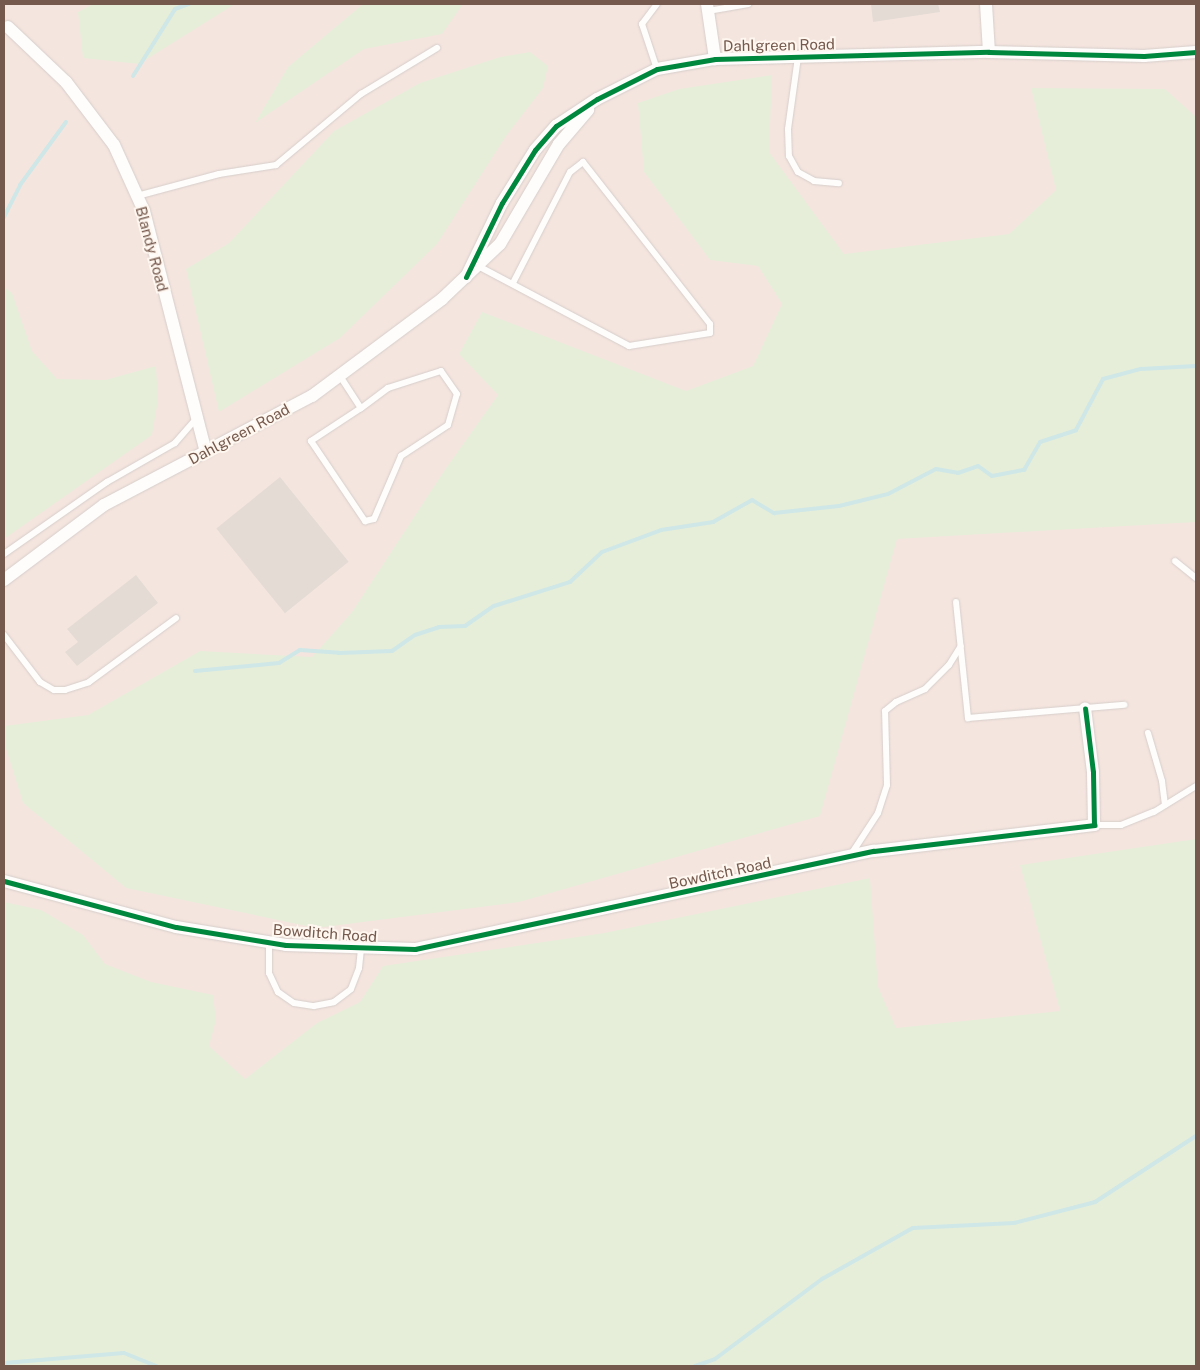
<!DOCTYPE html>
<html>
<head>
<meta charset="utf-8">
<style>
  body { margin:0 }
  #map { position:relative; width:1200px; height:1370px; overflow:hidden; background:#f8f3ed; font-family:"Public Sans",sans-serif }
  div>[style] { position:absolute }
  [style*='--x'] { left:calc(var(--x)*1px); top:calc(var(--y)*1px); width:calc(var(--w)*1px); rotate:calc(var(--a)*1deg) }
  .commercial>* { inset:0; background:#f5e5df; transform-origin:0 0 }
  .green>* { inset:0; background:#e6eed9 }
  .stream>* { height:4px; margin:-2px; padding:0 2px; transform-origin:2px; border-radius:2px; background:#cfe7e7 }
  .building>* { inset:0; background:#e4dbd5; transform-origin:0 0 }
  .roads { filter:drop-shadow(0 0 1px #d6ceca) drop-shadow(0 0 1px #d6ceca) }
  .service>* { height:6px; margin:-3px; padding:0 3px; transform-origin:3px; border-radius:3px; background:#fefdfc }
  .minor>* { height:12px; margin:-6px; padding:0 6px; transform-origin:6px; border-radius:6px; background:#fefdfc }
  .cycleway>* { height:5px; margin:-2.5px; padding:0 2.5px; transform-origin:2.5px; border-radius:2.5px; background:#00873e }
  span { translate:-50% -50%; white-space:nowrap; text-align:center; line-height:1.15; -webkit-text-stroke:4px #fef7f0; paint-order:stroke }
  .street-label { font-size:15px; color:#76594d }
  .frame { position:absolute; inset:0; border:5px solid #76594d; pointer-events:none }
</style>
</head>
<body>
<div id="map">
  <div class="commercial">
    <i style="left:4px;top:4px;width:1192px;height:1362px"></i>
  </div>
  <div class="green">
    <i style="clip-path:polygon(93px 4px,235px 4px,139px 64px,83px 58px,78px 12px)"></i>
    <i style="clip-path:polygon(363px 4px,463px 4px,442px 34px,364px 49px,255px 123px,288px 67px)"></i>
    <i style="clip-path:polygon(530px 52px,548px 66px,543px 88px,506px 136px,437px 244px,340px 338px,219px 412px,186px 269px,229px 243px,334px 131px,420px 83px,500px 57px)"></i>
    <i style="clip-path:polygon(772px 75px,769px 152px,844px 254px,1009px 234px,1056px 190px,1031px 88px,1165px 89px,1196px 117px,1196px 522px,897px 539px,820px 816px,519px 902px,316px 928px,126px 888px,23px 803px,4px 742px,4px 726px,88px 715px,200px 651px,312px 657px,352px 612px,444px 471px,498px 395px,459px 354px,482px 312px,686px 391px,753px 366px,782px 304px,758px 266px,710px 260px,644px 172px,638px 103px,679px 89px)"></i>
    <i style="clip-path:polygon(4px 287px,12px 293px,32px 351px,57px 379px,105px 380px,156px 366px,158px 400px,152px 435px,4px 539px)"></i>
    <i style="clip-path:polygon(1196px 839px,1196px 1366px,4px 1366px,4px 902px,41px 910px,83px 935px,105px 964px,151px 982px,213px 995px,216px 1020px,209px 1046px,245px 1079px,317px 1023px,360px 1002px,383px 966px,604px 933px,870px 878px,878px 987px,896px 1028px,1060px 1011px,1020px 865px)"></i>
  </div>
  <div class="stream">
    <i style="--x:133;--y:76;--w:79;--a:-57.9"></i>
    <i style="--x:175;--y:9;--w:15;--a:-20"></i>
    <i style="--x:4;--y:217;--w:36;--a:-63"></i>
    <i style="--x:20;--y:185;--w:78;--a:-53.9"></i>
    <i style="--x:195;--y:671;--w:84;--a:-5.4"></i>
    <i style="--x:279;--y:663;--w:25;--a:-32"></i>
    <i style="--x:300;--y:650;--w:39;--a:4"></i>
    <i style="--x:339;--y:653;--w:53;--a:-2.2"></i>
    <i style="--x:392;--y:651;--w:28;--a:-35"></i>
    <i style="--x:415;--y:635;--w:25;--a:-18"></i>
    <i style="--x:439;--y:627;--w:26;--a:-2"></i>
    <i style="--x:465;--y:626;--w:35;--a:-35"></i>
    <i style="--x:494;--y:606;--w:80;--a:-17.5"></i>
    <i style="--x:570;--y:582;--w:44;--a:-43.2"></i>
    <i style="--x:602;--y:552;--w:63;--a:-20.4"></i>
    <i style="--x:661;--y:530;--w:53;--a:-8.7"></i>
    <i style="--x:713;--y:522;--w:45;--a:-29.4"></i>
    <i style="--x:752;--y:500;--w:26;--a:31"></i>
    <i style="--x:774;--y:513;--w:65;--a:-6.1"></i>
    <i style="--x:839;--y:506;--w:50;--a:-13.8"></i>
    <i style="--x:888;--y:494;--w:54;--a:-27.5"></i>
    <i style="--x:936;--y:469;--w:22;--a:10"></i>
    <i style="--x:958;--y:473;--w:21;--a:-19"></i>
    <i style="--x:978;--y:466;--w:17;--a:36"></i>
    <i style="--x:992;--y:476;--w:33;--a:-11"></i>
    <i style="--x:1024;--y:470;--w:32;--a:-60"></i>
    <i style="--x:1040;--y:442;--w:38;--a:-18"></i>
    <i style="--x:1076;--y:430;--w:58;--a:-62.1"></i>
    <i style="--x:1103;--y:379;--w:39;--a:-15"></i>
    <i style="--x:1141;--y:369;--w:55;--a:-3.1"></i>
    <i style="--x:4;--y:1363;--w:120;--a:-4.8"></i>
    <i style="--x:124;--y:1353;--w:35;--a:22"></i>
    <i style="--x:695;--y:1366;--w:21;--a:-19"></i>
    <i style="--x:715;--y:1359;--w:134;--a:-36.8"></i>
    <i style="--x:822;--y:1279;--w:104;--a:-29.3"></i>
    <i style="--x:913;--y:1228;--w:101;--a:-2.8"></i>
    <i style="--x:1014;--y:1223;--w:84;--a:-14.5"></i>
    <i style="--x:1095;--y:1202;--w:121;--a:-33.2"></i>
  </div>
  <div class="building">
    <i style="clip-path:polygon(871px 4px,938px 4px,940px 12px,873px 22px)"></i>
    <i style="left:280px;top:477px;width:109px;height:82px;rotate:51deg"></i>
    <i style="clip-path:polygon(136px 575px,158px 603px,77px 666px,65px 652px,78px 642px,67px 629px)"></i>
  </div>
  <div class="roads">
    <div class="service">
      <i style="--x:657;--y:4;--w:25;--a:127"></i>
      <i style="--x:642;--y:24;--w:47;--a:71.6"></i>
      <i style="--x:708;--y:11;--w:41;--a:-9.9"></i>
      <i style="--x:798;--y:57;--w:73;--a:97.9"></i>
      <i style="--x:788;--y:129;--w:27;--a:88"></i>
      <i style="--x:789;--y:156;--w:18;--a:61"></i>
      <i style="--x:798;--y:172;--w:18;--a:29"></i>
      <i style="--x:814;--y:181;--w:25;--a:5"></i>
      <i style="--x:137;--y:196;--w:85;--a:-15"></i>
      <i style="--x:219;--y:174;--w:58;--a:-9"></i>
      <i style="--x:276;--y:165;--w:111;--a:-39.9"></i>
      <i style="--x:361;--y:94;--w:89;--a:-31.2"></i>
      <i style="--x:478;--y:266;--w:171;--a:27.9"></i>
      <i style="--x:629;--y:346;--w:82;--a:-9.1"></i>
      <i style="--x:710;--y:333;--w:9;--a:-90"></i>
      <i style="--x:710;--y:324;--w:206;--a:-128.1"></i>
      <i style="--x:583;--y:162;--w:16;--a:142"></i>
      <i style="--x:570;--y:172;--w:125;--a:117.2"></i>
      <i style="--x:340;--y:376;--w:38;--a:57"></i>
      <i style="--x:361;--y:408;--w:60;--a:146.6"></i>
      <i style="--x:311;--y:441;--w:97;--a:56"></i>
      <i style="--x:365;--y:521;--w:9;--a:-13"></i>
      <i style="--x:374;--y:519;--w:69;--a:-66.8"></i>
      <i style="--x:401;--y:456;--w:56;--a:-33.4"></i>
      <i style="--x:448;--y:425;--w:32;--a:-74"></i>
      <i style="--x:457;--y:394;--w:28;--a:-125"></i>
      <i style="--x:441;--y:371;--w:56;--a:162.2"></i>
      <i style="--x:388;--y:388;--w:34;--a:143"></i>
      <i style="--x:4;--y:554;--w:126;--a:-35"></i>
      <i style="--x:107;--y:482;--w:78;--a:-29.8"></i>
      <i style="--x:175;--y:443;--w:32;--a:-49"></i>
      <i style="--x:1175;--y:561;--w:27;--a:39"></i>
      <i style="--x:956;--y:602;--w:117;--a:84.1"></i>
      <i style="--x:968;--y:718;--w:157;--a:-4.8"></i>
      <i style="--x:4;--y:635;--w:59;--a:52.5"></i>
      <i style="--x:40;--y:682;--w:16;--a:30"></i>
      <i style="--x:54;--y:690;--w:11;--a:0"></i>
      <i style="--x:65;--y:690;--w:25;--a:-18"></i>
      <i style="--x:89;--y:682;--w:108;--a:-36.3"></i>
      <i style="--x:1148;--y:733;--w:50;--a:73.7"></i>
      <i style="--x:1162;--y:781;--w:24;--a:83"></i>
      <i style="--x:1094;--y:825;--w:27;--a:0"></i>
      <i style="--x:1121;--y:825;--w:35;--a:-22"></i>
      <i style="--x:1154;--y:812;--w:49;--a:-31.8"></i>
      <i style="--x:850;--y:856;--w:51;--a:-56.9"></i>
      <i style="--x:878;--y:813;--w:29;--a:-72"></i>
      <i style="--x:887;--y:785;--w:74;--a:-91.5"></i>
      <i style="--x:885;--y:711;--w:14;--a:-39"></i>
      <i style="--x:896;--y:702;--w:32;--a:-24"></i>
      <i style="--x:925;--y:689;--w:34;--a:-45"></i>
      <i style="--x:949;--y:665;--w:22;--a:-58"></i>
      <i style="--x:269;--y:942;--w:31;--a:90"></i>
      <i style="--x:269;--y:973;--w:21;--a:65"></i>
      <i style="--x:278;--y:992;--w:19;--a:35"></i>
      <i style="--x:294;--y:1003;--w:20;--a:9"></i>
      <i style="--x:314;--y:1006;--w:20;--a:-11"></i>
      <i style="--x:334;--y:1002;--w:21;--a:-37"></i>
      <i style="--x:351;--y:989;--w:22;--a:-69"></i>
      <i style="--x:359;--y:968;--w:18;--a:-84"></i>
    </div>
    <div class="minor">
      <i style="--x:707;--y:4;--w:56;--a:81.7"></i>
      <i style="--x:986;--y:4;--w:48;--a:86.4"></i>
      <i style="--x:8;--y:27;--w:80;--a:43.5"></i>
      <i style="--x:66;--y:82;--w:79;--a:52.7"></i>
      <i style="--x:114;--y:145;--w:72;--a:65.6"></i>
      <i style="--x:144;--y:211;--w:249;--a:75.6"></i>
      <i style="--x:466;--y:277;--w:82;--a:-64.1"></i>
      <i style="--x:502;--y:203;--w:62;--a:-58.1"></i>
      <i style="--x:535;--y:150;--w:32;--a:-49"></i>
      <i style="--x:556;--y:126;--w:49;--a:-33.4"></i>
      <i style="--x:597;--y:99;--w:67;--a:-26.6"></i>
      <i style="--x:657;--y:69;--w:59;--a:-9.8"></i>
      <i style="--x:715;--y:59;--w:274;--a:-1.5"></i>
      <i style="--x:989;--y:52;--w:155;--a:1.5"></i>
      <i style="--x:1144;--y:56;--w:52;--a:-4.4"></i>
      <i style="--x:4;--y:580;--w:125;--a:-36.9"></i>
      <i style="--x:104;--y:505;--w:235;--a:-27.7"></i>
      <i style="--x:312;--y:396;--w:162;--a:-36.7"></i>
      <i style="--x:442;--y:299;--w:80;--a:-43.5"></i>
      <i style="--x:500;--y:244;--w:116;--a:-59.5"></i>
      <i style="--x:559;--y:144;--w:45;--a:-49.5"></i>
      <i style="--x:4;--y:881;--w:178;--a:15"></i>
      <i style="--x:176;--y:927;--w:111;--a:9.3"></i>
      <i style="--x:286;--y:945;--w:129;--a:1.8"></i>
      <i style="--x:415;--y:949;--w:469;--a:-12.1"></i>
      <i style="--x:874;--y:851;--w:222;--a:-6.7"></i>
      <i style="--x:1094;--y:825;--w:53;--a:-91.1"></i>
      <i style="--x:1093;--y:772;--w:64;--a:-97.1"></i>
    </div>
  </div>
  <div class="cycleway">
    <i style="--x:466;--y:277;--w:82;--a:-64.1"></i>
    <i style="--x:502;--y:203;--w:62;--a:-58.1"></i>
    <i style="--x:535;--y:150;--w:32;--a:-49"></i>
    <i style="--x:556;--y:126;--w:49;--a:-33.4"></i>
    <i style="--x:597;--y:99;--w:67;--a:-26.6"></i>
    <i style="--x:657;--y:69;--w:59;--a:-9.8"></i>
    <i style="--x:715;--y:59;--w:274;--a:-1.5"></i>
    <i style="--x:989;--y:52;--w:155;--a:1.5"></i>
    <i style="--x:1144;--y:56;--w:52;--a:-4.4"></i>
    <i style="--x:4;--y:881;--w:178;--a:15"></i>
    <i style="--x:176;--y:927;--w:111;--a:9.3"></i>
    <i style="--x:286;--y:945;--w:129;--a:1.8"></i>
    <i style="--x:415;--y:949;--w:469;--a:-12.1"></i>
    <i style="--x:874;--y:851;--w:222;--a:-6.7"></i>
    <i style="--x:1094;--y:825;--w:53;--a:-91.1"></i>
    <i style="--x:1093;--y:772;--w:64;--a:-97.1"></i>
  </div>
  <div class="street-label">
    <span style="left:779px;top:45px;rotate:-1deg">Dahlgreen Road</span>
    <span style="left:152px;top:249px;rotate:75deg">Blandy Road</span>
    <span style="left:239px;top:434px;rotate:-28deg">Dahlgreen Road</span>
    <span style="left:720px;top:873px;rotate:-12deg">Bowditch Road</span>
    <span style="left:325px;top:933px;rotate:4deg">Bowditch Road</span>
  </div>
  <div class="frame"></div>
</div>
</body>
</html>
